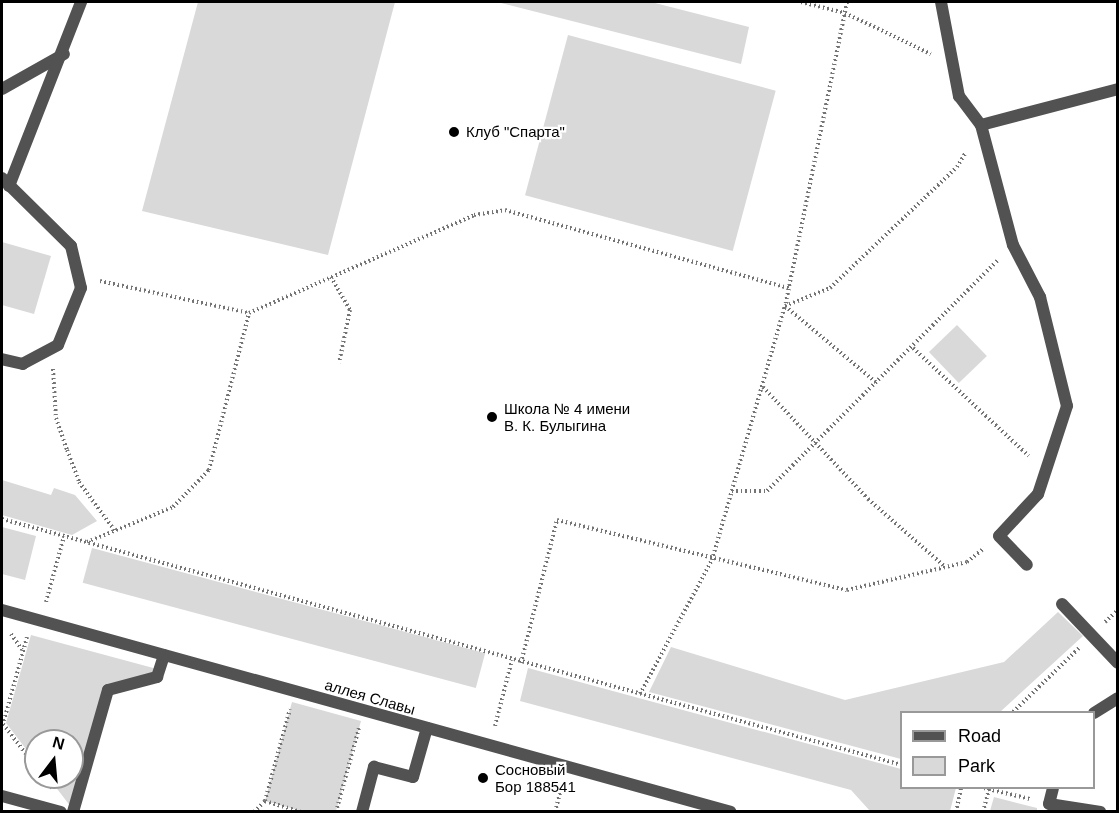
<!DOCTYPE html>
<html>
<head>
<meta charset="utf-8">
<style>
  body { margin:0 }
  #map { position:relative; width:1119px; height:813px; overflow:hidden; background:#fff; font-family:Arial,sans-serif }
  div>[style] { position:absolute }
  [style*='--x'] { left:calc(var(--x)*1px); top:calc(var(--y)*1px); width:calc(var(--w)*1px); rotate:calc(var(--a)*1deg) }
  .green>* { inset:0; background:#d9d9d9; transform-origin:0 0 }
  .path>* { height:4px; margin-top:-2px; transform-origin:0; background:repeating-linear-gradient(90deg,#747474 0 1.5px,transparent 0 4.5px) }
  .lane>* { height:12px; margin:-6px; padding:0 6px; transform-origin:6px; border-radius:6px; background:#525252 }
  .street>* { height:12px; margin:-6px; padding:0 6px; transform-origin:6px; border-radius:6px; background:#525252 }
  .dots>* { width:16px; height:16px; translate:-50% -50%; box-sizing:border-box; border:3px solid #fff; border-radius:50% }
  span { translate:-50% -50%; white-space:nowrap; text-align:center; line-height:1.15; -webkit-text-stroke:4.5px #fff; paint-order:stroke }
  .poi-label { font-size:15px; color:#000 }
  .left { translate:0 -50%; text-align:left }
  .street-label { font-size:15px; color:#000 }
  .frame { position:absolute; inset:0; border:3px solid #000; pointer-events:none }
  .legend { position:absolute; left:900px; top:711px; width:195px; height:78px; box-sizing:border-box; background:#fff; border:2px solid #999; margin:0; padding:8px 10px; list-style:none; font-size:18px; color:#000 }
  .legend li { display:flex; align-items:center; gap:12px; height:30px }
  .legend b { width:30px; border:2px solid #999 }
  .north { position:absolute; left:24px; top:729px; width:60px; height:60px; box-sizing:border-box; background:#fff; border:2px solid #999; border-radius:50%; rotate:16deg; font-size:16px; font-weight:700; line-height:24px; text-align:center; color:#000 }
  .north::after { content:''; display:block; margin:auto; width:21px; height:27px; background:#000; clip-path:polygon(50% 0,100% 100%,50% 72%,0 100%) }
</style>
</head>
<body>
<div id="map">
  <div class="green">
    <i style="clip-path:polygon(198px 2px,395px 2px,328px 255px,142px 211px)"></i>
    <i style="clip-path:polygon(497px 2px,651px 2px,749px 27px,741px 64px)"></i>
    <i style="left:568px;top:35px;width:215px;height:166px;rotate:15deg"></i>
    <i style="clip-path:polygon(2px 242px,51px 256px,34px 314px,2px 305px)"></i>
    <i style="left:957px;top:325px;width:43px;height:39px;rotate:46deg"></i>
    <i style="clip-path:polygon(2px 480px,51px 495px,54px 488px,75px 495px,97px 521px,72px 535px,2px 515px)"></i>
    <i style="clip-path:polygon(2px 527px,36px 536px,25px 580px,2px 574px)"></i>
    <i style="left:92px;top:548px;width:407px;height:36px;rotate:15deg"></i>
    <i style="clip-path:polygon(1058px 612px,1083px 636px,1000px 712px,902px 712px,901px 759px,649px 692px,671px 647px,845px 700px,1004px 662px)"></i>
    <i style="clip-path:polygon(31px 635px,157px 669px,155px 675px,107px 689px,71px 807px,48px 777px,72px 777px,72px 741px,36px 741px,36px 762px,6px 723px)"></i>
    <i style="clip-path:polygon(528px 668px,901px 769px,902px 788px,956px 788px,950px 811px,870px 811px,851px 790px,520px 701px)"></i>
    <i style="clip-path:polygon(292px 702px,361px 721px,336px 811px,302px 811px,265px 801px)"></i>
    <i style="clip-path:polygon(994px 797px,1037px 808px,1037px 811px,990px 811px)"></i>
  </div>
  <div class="path">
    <i style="--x:801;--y:2;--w:45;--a:14"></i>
    <i style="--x:845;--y:13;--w:95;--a:25.5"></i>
    <i style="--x:847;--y:2;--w:310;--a:101.5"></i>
    <i style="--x:785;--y:306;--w:121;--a:40"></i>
    <i style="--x:331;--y:277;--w:38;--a:60"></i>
    <i style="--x:350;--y:310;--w:54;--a:101.7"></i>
    <i style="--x:100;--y:281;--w:152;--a:12.1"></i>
    <i style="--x:913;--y:348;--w:158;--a:43"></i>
    <i style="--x:53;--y:369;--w:49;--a:86.5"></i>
    <i style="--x:56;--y:418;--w:34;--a:71"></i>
    <i style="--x:67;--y:450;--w:34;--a:69"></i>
    <i style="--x:79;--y:482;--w:61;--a:53.7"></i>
    <i style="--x:763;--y:387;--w:154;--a:46.8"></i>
    <i style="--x:868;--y:499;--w:103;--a:41.4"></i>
    <i style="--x:732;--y:491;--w:35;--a:0"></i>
    <i style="--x:767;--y:491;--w:327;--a:-45"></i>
    <i style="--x:2;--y:519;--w:933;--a:15.29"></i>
    <i style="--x:87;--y:542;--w:93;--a:-22.1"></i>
    <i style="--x:173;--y:507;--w:52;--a:-45.8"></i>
    <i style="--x:209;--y:470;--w:162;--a:-75.7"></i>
    <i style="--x:249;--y:313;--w:245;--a:-23.5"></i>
    <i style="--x:474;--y:215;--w:31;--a:-9"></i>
    <i style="--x:505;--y:210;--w:295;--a:15.4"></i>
    <i style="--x:46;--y:602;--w:68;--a:-74.7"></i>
    <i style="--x:1105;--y:622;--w:18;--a:-43"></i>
    <i style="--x:11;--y:634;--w:19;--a:55"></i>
    <i style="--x:27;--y:637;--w:90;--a:105.4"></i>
    <i style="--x:3;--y:724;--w:54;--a:52.5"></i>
    <i style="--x:521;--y:663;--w:147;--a:-75.9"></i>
    <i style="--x:557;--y:520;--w:298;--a:13.6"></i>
    <i style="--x:847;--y:590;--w:123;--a:-13.1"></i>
    <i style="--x:967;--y:562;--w:22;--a:-39"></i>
    <i style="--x:640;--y:694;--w:152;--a:-61.8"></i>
    <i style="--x:712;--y:560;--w:264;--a:-74"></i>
    <i style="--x:785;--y:306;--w:48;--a:-21.8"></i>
    <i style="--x:830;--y:288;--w:175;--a:-43.6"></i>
    <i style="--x:957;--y:167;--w:17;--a:-59"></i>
    <i style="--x:1013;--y:712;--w:92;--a:-44.1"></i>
    <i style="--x:495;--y:726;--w:68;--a:-75.6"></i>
    <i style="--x:43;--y:777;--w:14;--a:51"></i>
    <i style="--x:984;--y:788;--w:47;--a:13.4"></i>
    <i style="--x:265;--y:801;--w:39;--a:17"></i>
    <i style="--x:254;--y:812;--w:16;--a:-45"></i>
    <i style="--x:265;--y:801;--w:95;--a:-74.8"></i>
    <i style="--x:336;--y:812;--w:87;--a:-74.7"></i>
    <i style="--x:555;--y:812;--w:27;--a:-75"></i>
    <i style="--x:956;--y:812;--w:25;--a:-78"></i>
    <i style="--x:983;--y:812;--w:24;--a:-75"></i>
  </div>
  <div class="lane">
    <i style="--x:941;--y:2;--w:96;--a:79.2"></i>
    <i style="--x:959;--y:96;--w:36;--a:53"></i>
    <i style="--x:981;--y:125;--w:142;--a:-14.7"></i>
    <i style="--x:2;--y:89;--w:71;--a:-29.4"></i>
    <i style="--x:981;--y:125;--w:124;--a:75.1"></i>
    <i style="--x:1013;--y:245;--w:59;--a:62.6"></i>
    <i style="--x:1040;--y:297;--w:112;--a:76.1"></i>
    <i style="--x:1067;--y:406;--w:93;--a:108.2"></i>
    <i style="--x:1038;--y:494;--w:57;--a:132.9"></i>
    <i style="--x:999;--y:536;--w:40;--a:46"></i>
    <i style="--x:2;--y:178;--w:97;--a:44.6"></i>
    <i style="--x:71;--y:246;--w:43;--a:76.6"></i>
    <i style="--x:81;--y:288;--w:61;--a:112"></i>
    <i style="--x:58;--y:345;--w:40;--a:152"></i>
    <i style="--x:23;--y:364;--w:22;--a:-167"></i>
    <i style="--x:9;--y:186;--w:198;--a:-68.6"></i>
    <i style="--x:1062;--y:604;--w:81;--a:46.5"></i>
    <i style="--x:1094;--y:713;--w:28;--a:-32"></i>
    <i style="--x:1053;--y:788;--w:16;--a:104"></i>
    <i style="--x:1049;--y:804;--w:52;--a:8.9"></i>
    <i style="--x:2;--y:796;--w:61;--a:15.2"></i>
    <i style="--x:73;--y:812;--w:127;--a:-74"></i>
    <i style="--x:108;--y:690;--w:51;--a:-14.9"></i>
    <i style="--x:157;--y:677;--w:23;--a:-72"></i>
    <i style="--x:362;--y:812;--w:47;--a:-75.1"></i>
    <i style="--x:374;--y:767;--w:40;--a:14.4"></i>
    <i style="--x:413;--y:777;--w:51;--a:-74.1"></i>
  </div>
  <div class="street">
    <i style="--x:2;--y:610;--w:756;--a:15.49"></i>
  </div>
  <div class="dots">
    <i style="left:454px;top:132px;background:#000"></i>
    <i style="left:492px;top:417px;background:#000"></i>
    <i style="left:483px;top:778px;background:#000"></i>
  </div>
  <div class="poi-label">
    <span class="left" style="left:466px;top:132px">Клуб "Спарта"</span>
    <span class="left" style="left:504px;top:417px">Школа № 4 имени<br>В. К. Булыгина</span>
    <span class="left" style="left:495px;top:778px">Сосновый<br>Бор 188541</span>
  </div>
  <div class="street-label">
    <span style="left:370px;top:697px;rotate:16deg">аллея Славы</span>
  </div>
  <div class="frame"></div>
  <ul class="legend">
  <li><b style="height:8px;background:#525252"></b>Road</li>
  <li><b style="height:16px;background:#d9d9d9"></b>Park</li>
  </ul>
  <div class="north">N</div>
</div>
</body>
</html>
